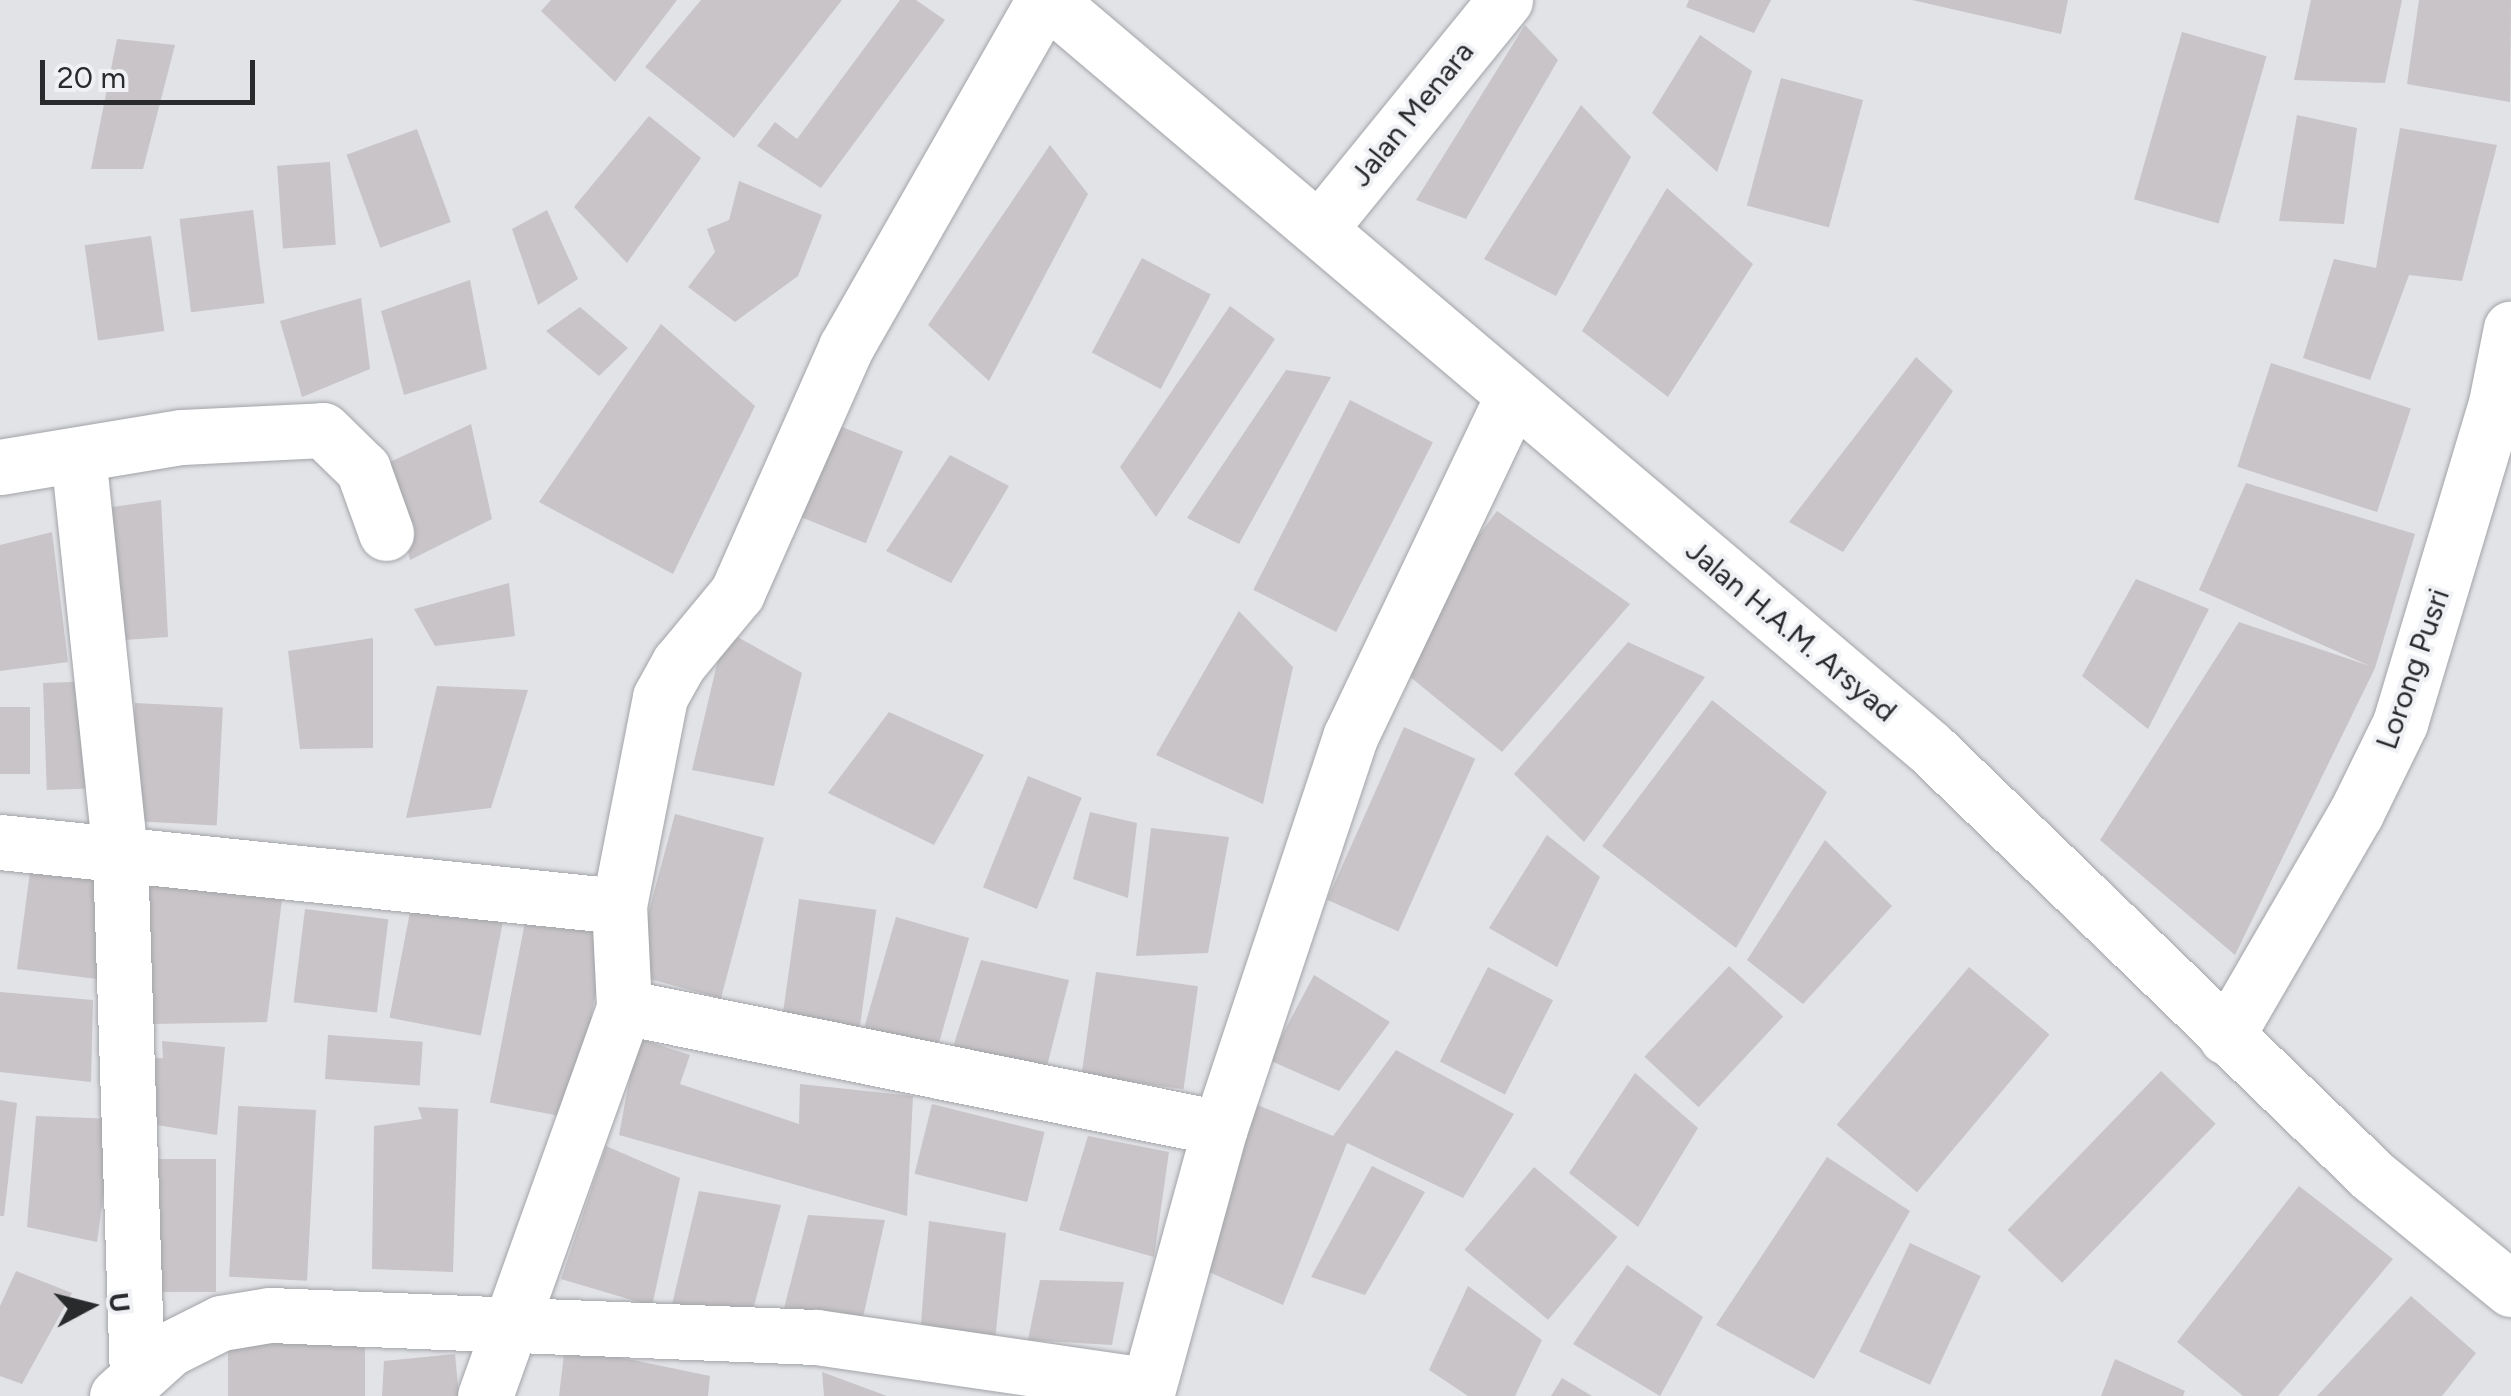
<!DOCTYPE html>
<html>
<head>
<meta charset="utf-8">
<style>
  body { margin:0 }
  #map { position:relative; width:2511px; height:1396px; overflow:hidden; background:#e2e3e7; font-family:Figtree,sans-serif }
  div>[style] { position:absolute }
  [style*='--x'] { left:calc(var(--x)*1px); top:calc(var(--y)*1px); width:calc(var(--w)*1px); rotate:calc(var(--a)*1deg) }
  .building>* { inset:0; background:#c8c4c7; transform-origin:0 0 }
  .roads { filter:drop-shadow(0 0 2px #a2a4a8) drop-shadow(0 0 2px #a2a4a8) }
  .street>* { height:55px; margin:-27.5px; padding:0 27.5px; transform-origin:27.5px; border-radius:27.5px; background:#fff }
  .highway>* { height:55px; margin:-27.5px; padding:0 27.5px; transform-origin:27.5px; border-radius:27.5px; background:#fff }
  span { translate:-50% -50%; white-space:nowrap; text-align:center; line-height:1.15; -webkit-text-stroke:8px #eff1f4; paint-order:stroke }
  .street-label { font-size:30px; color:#292a2b }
  .north { position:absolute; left:40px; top:1256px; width:100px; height:100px; -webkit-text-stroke:8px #eff1f4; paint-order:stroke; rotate:83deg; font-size:28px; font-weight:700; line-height:40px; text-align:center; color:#292a2b }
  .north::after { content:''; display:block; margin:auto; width:35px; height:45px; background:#292a2b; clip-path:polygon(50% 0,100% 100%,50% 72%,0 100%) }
  .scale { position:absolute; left:40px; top:60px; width:215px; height:45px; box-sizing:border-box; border:5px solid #292a2b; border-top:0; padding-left:12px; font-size:30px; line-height:35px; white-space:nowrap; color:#292a2b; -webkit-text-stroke:8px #eff1f4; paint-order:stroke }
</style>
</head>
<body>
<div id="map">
  <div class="building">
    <i style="clip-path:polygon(551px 0,677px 0,615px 82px,541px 11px)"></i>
    <i style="clip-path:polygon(701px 0,842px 0,734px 138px,645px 67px)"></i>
    <i style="clip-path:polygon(900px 0,916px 0,945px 20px,821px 188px,757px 146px,775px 122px,797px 139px)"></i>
    <i style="clip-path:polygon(1689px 0,1771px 0,1754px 33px,1686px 7px)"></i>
    <i style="clip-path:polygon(1912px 0,2068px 0,2061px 34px)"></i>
    <i style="clip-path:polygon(2311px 0,2402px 0,2385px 83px,2294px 80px)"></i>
    <i style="clip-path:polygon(2419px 0,2511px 0,2510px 102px,2407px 84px)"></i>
    <i style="clip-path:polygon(1525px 25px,1558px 60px,1466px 219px,1416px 200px)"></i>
    <i style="left:2182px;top:32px;width:88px;height:174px;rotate:16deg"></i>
    <i style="clip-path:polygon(1700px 35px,1752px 71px,1717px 172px,1652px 113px)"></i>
    <i style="clip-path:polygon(117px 39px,175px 45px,143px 169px,91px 169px)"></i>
    <i style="left:1781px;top:78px;width:85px;height:132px;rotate:15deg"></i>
    <i style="clip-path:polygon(1581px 105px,1631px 157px,1556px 296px,1484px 259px)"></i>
    <i style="clip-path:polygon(2297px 115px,2357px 128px,2344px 224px,2279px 221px)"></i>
    <i style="clip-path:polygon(649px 116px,701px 158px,627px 263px,574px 207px)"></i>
    <i style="clip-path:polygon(2400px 128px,2497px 145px,2462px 281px,2409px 275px,2370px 380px,2303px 358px,2334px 259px,2376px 268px)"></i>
    <i style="left:417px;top:129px;width:99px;height:75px;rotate:70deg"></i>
    <i style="clip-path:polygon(1050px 145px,1088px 194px,989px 381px,928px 325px)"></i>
    <i style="left:330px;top:162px;width:83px;height:53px;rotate:86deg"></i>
    <i style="clip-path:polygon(739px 181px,822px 215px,798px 276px,735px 322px,688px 287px,715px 252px,707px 229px,729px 220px)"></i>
    <i style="clip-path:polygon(1667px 188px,1753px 264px,1668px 397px,1582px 331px)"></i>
    <i style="left:253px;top:210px;width:94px;height:74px;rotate:83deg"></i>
    <i style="clip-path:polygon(547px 210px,578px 279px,538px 305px,512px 229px)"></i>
    <i style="left:151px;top:236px;width:96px;height:67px;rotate:82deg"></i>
    <i style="left:1142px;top:258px;width:78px;height:107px;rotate:28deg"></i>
    <i style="clip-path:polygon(470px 280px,487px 369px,404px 395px,381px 311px)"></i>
    <i style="clip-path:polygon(361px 298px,370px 369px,302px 397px,280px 321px)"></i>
    <i style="clip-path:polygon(1230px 306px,1275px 339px,1156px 517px,1120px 467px)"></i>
    <i style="clip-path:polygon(580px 307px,628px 348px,599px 376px,546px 331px)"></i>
    <i style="clip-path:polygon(661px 324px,755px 406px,673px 574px,539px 502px)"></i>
    <i style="clip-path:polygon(1916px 357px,1953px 391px,1843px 552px,1789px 522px)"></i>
    <i style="left:2271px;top:363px;width:147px;height:109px;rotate:18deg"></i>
    <i style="clip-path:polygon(1286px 370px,1331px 377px,1239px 544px,1187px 518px)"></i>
    <i style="left:1350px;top:400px;width:93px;height:213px;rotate:27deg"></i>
    <i style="left:825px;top:420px;width:84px;height:99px;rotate:22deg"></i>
    <i style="clip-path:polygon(471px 424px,492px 519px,410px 560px,388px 463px)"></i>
    <i style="clip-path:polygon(950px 455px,1009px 486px,951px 583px,886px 551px)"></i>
    <i style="clip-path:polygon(2246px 483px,2415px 534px,2375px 668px,2235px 955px,2100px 840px,2239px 622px,2370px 666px,2199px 590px)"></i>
    <i style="clip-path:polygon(161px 500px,168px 637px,94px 642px,78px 512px)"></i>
    <i style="clip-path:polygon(1497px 511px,1630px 604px,1502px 752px,1387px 658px)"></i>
    <i style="clip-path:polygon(52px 532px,68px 662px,0 671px,0 545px)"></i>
    <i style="clip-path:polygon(2136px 579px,2209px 609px,2148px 729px,2082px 676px)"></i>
    <i style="clip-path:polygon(509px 583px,515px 636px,435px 646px,414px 609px)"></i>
    <i style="clip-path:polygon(1239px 611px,1293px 667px,1263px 804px,1156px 755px)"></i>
    <i style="clip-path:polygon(725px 630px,802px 673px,774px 786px,692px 770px)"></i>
    <i style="clip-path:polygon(373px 638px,373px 748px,300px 749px,288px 651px)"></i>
    <i style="clip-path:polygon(1628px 642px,1705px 677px,1584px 842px,1514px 774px)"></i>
    <i style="left:101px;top:681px;width:107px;height:58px;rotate:88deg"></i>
    <i style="clip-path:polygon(437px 686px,528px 690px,491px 808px,406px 818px)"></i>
    <i style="clip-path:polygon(1712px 700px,1827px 792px,1736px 948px,1602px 846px)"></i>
    <i style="left:135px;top:703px;width:88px;height:118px;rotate:3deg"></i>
    <i style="left:0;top:707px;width:30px;height:67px"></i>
    <i style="clip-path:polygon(889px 712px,984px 755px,934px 845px,828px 793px)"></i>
    <i style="left:1404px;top:727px;width:78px;height:189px;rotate:24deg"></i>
    <i style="left:1028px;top:776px;width:58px;height:120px;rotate:22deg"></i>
    <i style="clip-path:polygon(1090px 812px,1137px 823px,1128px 898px,1073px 879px)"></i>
    <i style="left:675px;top:814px;width:92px;height:166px;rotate:15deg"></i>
    <i style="clip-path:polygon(1151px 828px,1229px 837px,1208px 953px,1136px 956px)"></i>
    <i style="clip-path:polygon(1547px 835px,1600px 877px,1557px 967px,1489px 928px)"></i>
    <i style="clip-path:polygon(1825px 840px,1892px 906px,1803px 1004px,1747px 960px)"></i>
    <i style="clip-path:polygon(32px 857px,99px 869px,97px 979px,17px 969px)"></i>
    <i style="clip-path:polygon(143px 884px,283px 891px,267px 1022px,148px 1024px)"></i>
    <i style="left:799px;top:899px;width:78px;height:119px;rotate:8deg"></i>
    <i style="left:412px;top:902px;width:93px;height:118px;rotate:11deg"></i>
    <i style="left:305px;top:909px;width:84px;height:94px;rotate:7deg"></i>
    <i style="left:526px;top:917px;width:83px;height:189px;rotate:11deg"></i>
    <i style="left:896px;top:917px;width:76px;height:124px;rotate:16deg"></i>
    <i style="clip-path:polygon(981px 960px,1069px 980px,1046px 1070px,951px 1053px)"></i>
    <i style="left:1729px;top:966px;width:74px;height:124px;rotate:43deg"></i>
    <i style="left:1488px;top:967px;width:73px;height:106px;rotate:27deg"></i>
    <i style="left:1969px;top:967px;width:105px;height:206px;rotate:40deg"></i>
    <i style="left:1096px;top:972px;width:103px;height:104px;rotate:8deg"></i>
    <i style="clip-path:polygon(1314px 975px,1390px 1022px,1339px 1091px,1269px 1060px)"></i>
    <i style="clip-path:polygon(0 992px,93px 1000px,91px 1082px,0 1072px)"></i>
    <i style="left:328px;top:1035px;width:95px;height:44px;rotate:4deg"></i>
    <i style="clip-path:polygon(637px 1038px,690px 1055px,680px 1084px,799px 1124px,800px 1084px,913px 1096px,907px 1216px,619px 1135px)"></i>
    <i style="clip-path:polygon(162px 1041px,225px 1047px,217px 1135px,151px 1124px,148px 1059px,163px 1058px)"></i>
    <i style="clip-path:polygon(1396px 1050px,1514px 1114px,1463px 1198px,1347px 1143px,1283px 1305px,1191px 1264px,1248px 1101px,1333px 1136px)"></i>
    <i style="left:2161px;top:1071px;width:76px;height:221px;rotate:44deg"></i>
    <i style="clip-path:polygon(1635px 1073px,1698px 1128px,1638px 1227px,1569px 1173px)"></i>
    <i style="clip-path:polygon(0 1100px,17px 1103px,4px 1216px,0 1216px)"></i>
    <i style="left:932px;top:1104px;width:116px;height:72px;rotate:14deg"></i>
    <i style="clip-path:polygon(418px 1107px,458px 1109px,453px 1272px,372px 1269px,374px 1126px,422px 1119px)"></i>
    <i style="left:316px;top:1110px;width:171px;height:78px;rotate:93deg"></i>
    <i style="clip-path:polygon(36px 1116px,114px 1119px,97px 1242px,27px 1227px)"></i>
    <i style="clip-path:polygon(1088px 1136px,1169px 1152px,1154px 1257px,1059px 1230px)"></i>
    <i style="clip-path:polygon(606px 1146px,680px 1178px,652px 1306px,561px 1279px)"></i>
    <i style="clip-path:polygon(1827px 1157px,1910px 1211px,1814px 1379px,1716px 1325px)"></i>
    <i style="left:148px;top:1159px;width:68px;height:133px"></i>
    <i style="clip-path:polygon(1372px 1166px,1425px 1192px,1365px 1295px,1311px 1277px)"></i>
    <i style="left:1534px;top:1167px;width:109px;height:108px;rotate:40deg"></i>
    <i style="clip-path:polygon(2299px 1186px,2393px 1259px,2278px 1396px,2243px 1396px,2177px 1342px)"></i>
    <i style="clip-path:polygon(699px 1191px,781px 1205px,750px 1321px,670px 1313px)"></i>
    <i style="clip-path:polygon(808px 1215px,885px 1220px,861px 1326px,783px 1312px)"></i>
    <i style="clip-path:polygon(929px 1221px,1006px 1233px,995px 1341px,921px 1324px)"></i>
    <i style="left:1910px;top:1243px;width:78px;height:120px;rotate:25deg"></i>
    <i style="clip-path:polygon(1627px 1265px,1703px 1317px,1660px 1396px,1573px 1344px)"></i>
    <i style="clip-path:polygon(16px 1271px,72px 1293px,22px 1384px,0 1376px,0 1306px)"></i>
    <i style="clip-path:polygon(1040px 1280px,1124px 1282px,1112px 1345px,1028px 1340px)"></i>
    <i style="clip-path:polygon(1468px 1286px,1542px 1340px,1515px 1396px,1468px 1396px,1429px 1370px)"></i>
    <i style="clip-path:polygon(2411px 1296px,2476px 1353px,2442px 1396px,2317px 1396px)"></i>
    <i style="left:228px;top:1343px;width:137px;height:53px"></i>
    <i style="clip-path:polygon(565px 1346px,710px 1376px,708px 1396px,559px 1396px)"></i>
    <i style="clip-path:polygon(455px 1354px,459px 1396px,382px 1396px,384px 1361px)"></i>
    <i style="clip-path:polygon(2115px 1359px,2185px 1391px,2183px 1396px,2101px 1396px)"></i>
    <i style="clip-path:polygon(822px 1372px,887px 1396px,824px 1396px)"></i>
    <i style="clip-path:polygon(1562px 1378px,1592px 1396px,1551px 1396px)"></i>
  </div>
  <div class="roads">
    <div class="street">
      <i style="--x:1319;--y:229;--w:295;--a:-50.9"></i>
      <i style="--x:78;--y:455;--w:401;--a:84"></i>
      <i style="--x:120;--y:854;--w:524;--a:88.14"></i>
      <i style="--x:0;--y:467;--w:184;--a:-9.4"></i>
      <i style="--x:182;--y:437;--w:141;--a:-2.8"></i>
      <i style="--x:323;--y:430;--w:56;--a:44.3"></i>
      <i style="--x:363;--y:469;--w:68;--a:70.2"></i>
      <i style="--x:0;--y:842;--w:622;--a:5.9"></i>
      <i style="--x:624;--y:1007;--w:608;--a:11.48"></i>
      <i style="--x:2226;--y:1037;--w:259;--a:-59.9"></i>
      <i style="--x:2356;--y:813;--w:100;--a:-63.9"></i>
      <i style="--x:2400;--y:723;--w:334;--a:-73.3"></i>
      <i style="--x:2496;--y:403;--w:76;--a:-78.7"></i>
      <i style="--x:117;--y:1396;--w:70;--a:-42.1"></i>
      <i style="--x:169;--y:1349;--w:58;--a:-26.6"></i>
      <i style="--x:221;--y:1323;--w:50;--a:-9.3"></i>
      <i style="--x:270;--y:1315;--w:546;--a:2.31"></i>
      <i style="--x:816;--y:1337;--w:333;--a:8.3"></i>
      <i style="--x:485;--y:1396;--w:413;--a:-70.3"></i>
      <i style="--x:624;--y:1007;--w:101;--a:-92.8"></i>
      <i style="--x:619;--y:906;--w:213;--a:-78.9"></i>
      <i style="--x:660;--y:697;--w:39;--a:-61"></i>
      <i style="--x:679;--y:663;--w:91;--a:-50.4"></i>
      <i style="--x:737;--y:593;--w:269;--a:-66.1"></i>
      <i style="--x:846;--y:347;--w:400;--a:-60.3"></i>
      <i style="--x:1146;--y:1396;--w:278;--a:-74.6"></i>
      <i style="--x:1220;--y:1128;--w:412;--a:-71.6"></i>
      <i style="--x:1350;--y:737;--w:377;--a:-64.5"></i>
    </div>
    <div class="highway">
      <i style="--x:1048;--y:0;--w:1156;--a:40.3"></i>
      <i style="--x:1930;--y:748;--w:617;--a:44.02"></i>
      <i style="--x:2374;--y:1177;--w:177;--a:39.3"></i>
    </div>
  </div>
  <div class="street-label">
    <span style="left:1412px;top:114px;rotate:-51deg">Jalan Menara</span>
    <span style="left:1791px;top:631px;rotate:40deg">Jalan H.A.M. Arsyad</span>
    <span style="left:2413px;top:669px;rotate:-71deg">Lorong Pusri</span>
  </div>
  <div class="north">U</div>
  <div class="scale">20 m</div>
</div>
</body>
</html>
